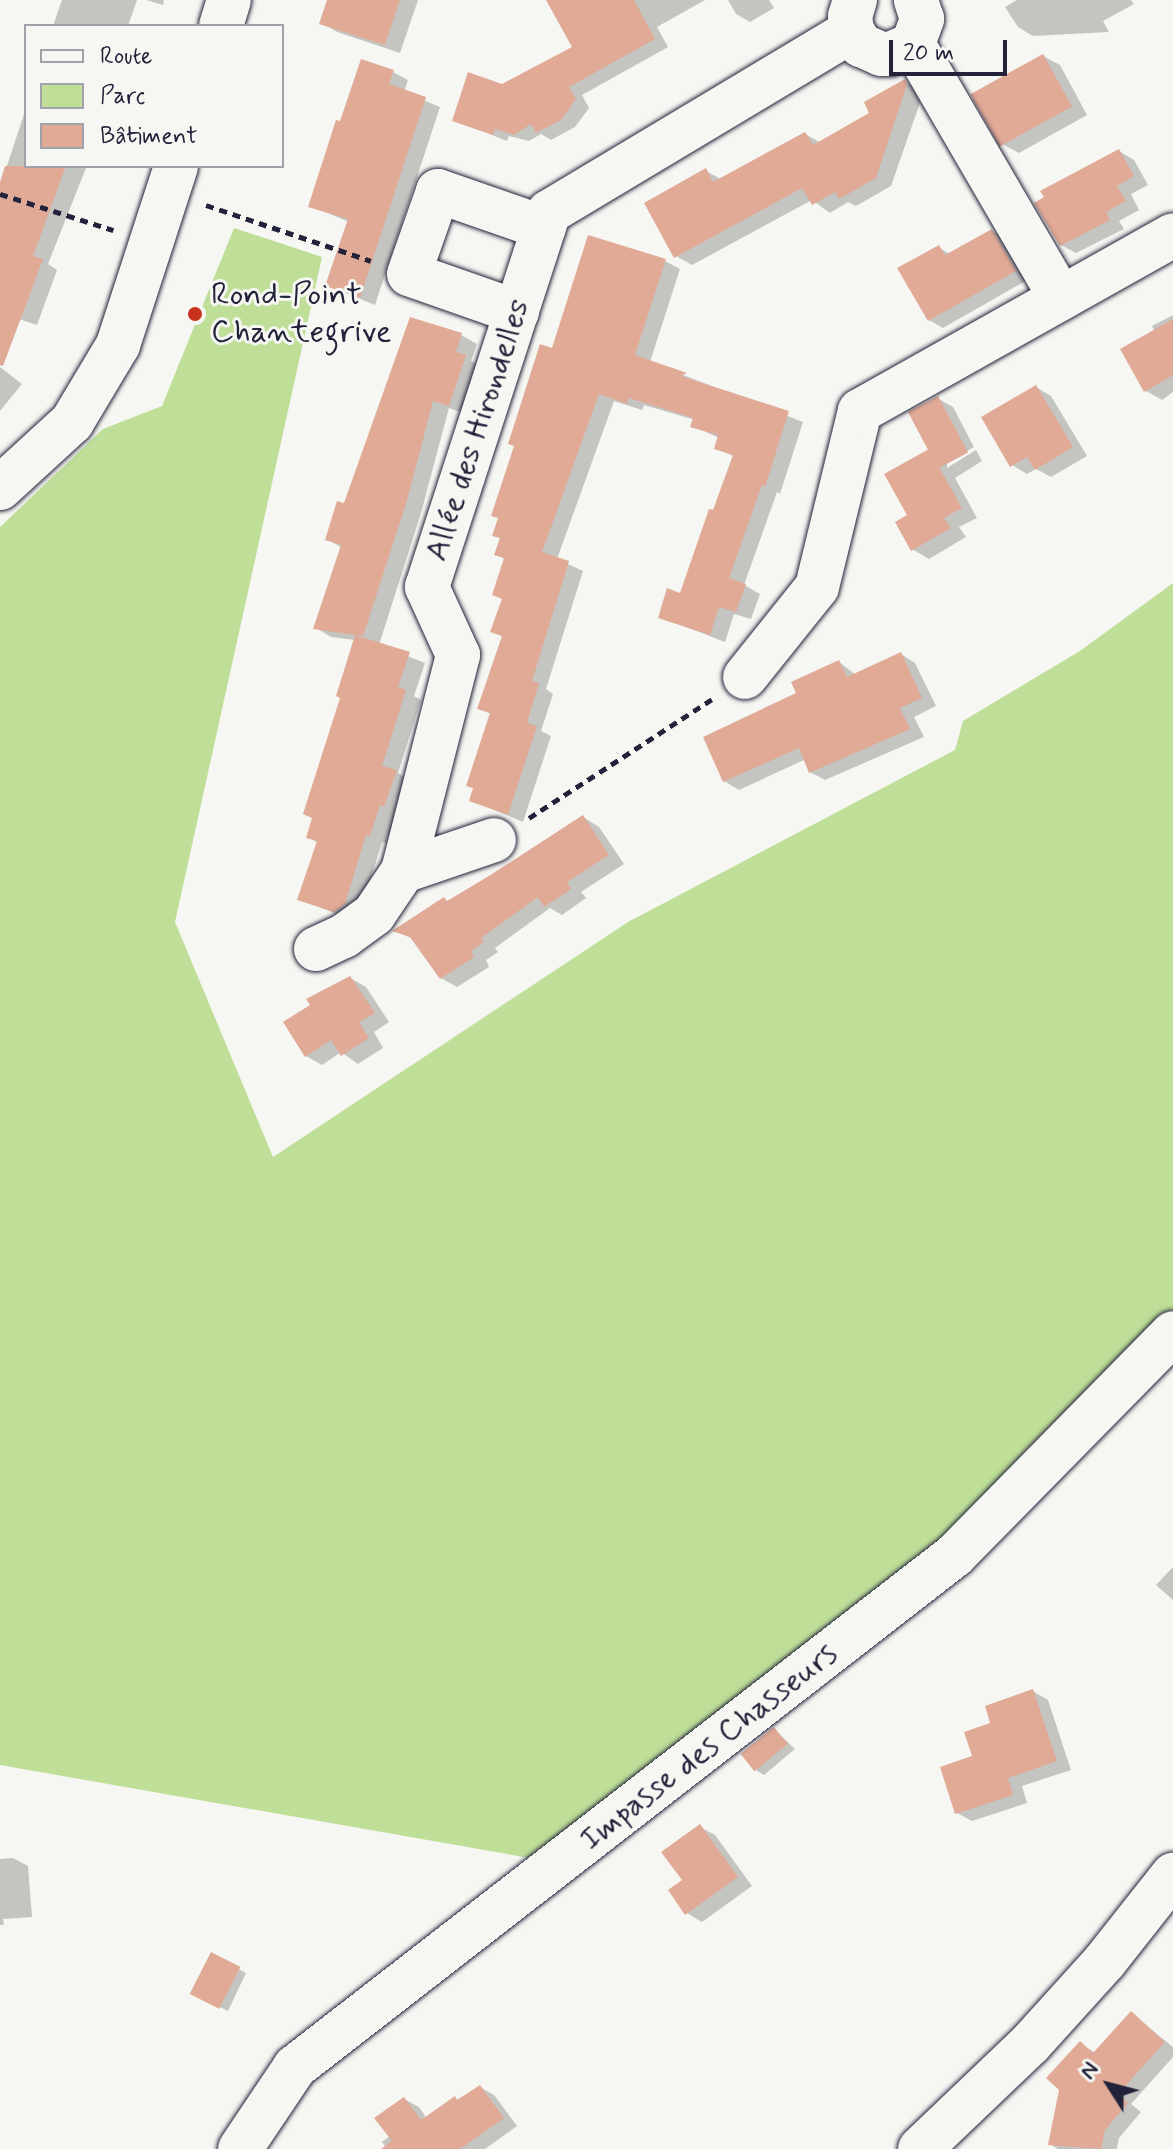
<!DOCTYPE html>
<html>
<head>
<meta charset="utf-8">
<style>
  body { margin:0 }
  #map { position:relative; width:1173px; height:2149px; overflow:hidden; background:#f6f6f2; font-family:Mynerve,sans-serif }
  div>[style] { position:absolute }
  [style*='--x'] { left:calc(var(--x)*1px); top:calc(var(--y)*1px); width:calc(var(--w)*1px); rotate:calc(var(--a)*1deg) }
  .green>* { inset:0; background:#bfdf98 }
  .shadow>* { inset:0; background:#0003 }
  .building>* { inset:0; background:#e0aa96; transform-origin:0 0 }
  .path>* { height:5px; margin-top:-2.5px; transform-origin:0; background:repeating-linear-gradient(90deg,#22223b 0 8px,transparent 0 14px) }
  .roads { filter:drop-shadow(0 0 2px #22223b) drop-shadow(0 0 2px #22223b) }
  .street>* { height:44px; margin:-22px; padding:0 22px; transform-origin:22px; border-radius:22px; background:#f6f6f2 }
  .dots>* { width:22px; height:22px; translate:-50% -50%; box-sizing:border-box; border:4px solid #f6f6f2; border-radius:50% }
  span { translate:-50% -50%; white-space:nowrap; text-align:center; line-height:1.15; -webkit-text-stroke:6px #f6f6f2; paint-order:stroke }
  .poi-label { font-size:32px; color:#22223b }
  .left { translate:0 -50%; text-align:left }
  .street-label { font-size:32px; color:#22223b }
  .legend { position:absolute; left:24px; top:24px; width:260px; height:144px; box-sizing:border-box; background:#f6f6f2; border:2px solid #a1a1a9; margin:0; padding:10px 14px; list-style:none; font-size:24px; color:#22223b }
  .legend li { display:flex; align-items:center; gap:16px; height:40px }
  .legend b { width:40px; border:2px solid #a1a1a9 }
  .north { position:absolute; left:1069px; top:2045px; width:80px; height:80px; -webkit-text-stroke:6px #f6f6f2; paint-order:stroke; rotate:306deg; font-size:22px; font-weight:700; line-height:32px; text-align:center; color:#22223b }
  .north::after { content:''; display:block; margin:auto; width:28px; height:36px; background:#22223b; clip-path:polygon(50% 0,100% 100%,50% 72%,0 100%) }
  .scale { position:absolute; left:889px; top:40px; width:118px; height:36px; box-sizing:border-box; border:4px solid #22223b; border-top:0; padding-left:10px; font-size:24px; line-height:28px; white-space:nowrap; color:#22223b; -webkit-text-stroke:6px #f6f6f2; paint-order:stroke }
</style>
</head>
<body>
<div id="map">
  <div class="green">
    <i style="clip-path:polygon(234px 228px,322px 257px,175px 922px,273px 1157px,628px 922px,955px 750px,963px 721px,1080px 651px,1173px 583px,1173px 1313px,1036px 1461px,558px 1863px,0 1765px,0 527px,103px 429px,162px 406px)"></i>
  </div>
  <div class="shadow">
    <i style="clip-path:polygon(62px 0,137px 0,128px 26px,53px 26px)"></i>
    <i style="clip-path:polygon(146px 0,164px 0,163px 5px)"></i>
    <i style="clip-path:polygon(329px 0,418px 0,400px 53px,337px 32px,322px 23px)"></i>
    <i style="clip-path:polygon(577px 0,705px 0,657px 27px,668px 47px,582px 95px,589px 108px,575px 127px,551px 140px,541px 134px,529px 141px,509px 136px,507px 141px,454px 120px,502px 86px,575px 47px)"></i>
    <i style="clip-path:polygon(728px 0,769px 0,774px 8px,750px 22px,736px 14px)"></i>
    <i style="clip-path:polygon(1017px 0,1131px 0,1134px 4px,1103px 21px,1109px 32px,1033px 36px,1018px 27px,1005px 7px)"></i>
    <i style="clip-path:polygon(1043px 56px,1060px 65px,1087px 115px,1019px 153px,1002px 144px)"></i>
    <i style="clip-path:polygon(393px 72px,408px 80px,404px 92px,440px 107px,375px 305px,328px 286px,349px 222px,311px 206px,341px 124px)"></i>
    <i style="clip-path:polygon(905px 81px,923px 94px,891px 186px,856px 206px,848px 202px,830px 213px,812px 200px,692px 265px,676px 256px,706px 171px,722px 180px,805px 134px,821px 143px,872px 114px)"></i>
    <i style="clip-path:polygon(26px 108px,26px 166px,86px 168px,48px 264px,57px 270px,37px 325px,0 313px,0 187px)"></i>
    <i style="clip-path:polygon(1119px 151px,1134px 160px,1148px 185px,1131px 194px,1139px 210px,1119px 221px,1124px 229px,1076px 253px,1061px 245px)"></i>
    <i style="clip-path:polygon(992px 231px,1006px 239px,1029px 279px,943px 328px,929px 320px,939px 248px,950px 254px)"></i>
    <i style="clip-path:polygon(665px 261px,680px 269px,650px 362px,803px 422px,780px 494px,777px 492px,744px 585px,760px 594px,751px 619px,734px 614px,725px 642px,660px 617px,681px 596px,735px 457px,716px 448px,719px 438px,693px 426px,695px 420px,644px 405px,642px 410px,614px 401px,557px 559px,583px 571px,546px 689px,553px 694px,541px 731px,551px 736px,523px 822px,471px 800px,492px 715px,480px 708px,503px 637px,493px 631px,504px 600px,506px 560px,496px 554px,501px 539px,495px 535px,554px 350px)"></i>
    <i style="clip-path:polygon(1173px 315px,1173px 392px,1162px 400px,1146px 391px,1155px 332px,1152px 326px)"></i>
    <i style="clip-path:polygon(461px 335px,477px 344px,471px 361px,480px 366px,465px 414px,449px 408px,421px 513px,379px 645px,425px 663px,414px 696px,421px 700px,398px 773px,412px 781px,386px 843px,382px 842px,360px 913px,351px 920px,300px 899px,318px 843px,308px 837px,355px 640px,331px 637px,316px 628px,342px 548px,327px 539px,345px 506px)"></i>
    <i style="clip-path:polygon(0 367px,22px 384px,0 411px)"></i>
    <i style="clip-path:polygon(1036px 387px,1051px 396px,1087px 456px,1051px 477px,1036px 469px,1027px 474px,1012px 465px)"></i>
    <i style="clip-path:polygon(937px 398px,953px 407px,974px 447px,947px 463px,947px 468px,976px 450px,982px 461px,955px 478px,977px 518px,959px 527px,966px 537px,929px 559px,912px 549px,909px 516px,929px 451px)"></i>
    <i style="clip-path:polygon(901px 654px,915px 663px,936px 706px,914px 717px,924px 737px,825px 780px,810px 772px,806px 759px,739px 790px,724px 781px,799px 694px,839px 662px,856px 675px)"></i>
    <i style="clip-path:polygon(583px 817px,599px 827px,624px 864px,581px 892px,586px 898px,562px 915px,550px 908px,495px 948px,498px 952px,486px 960px,489px 967px,457px 987px,441px 978px,415px 940px,396px 931px,449px 902px)"></i>
    <i style="clip-path:polygon(350px 978px,366px 987px,389px 1022px,374px 1032px,383px 1048px,358px 1064px,341px 1052px,322px 1065px,306px 1056px)"></i>
    <i style="clip-path:polygon(1173px 1567px,1173px 1600px,1156px 1585px)"></i>
    <i style="clip-path:polygon(1033px 1691px,1048px 1700px,1071px 1770px,1022px 1786px,1027px 1803px,972px 1821px,957px 1813px,974px 1758px,993px 1724px)"></i>
    <i style="clip-path:polygon(774px 1729px,795px 1749px,764px 1775px,756px 1770px)"></i>
    <i style="clip-path:polygon(700px 1827px,715px 1835px,752px 1886px,702px 1922px,687px 1913px)"></i>
    <i style="clip-path:polygon(13px 1858px,28px 1866px,32px 1917px,3px 1919px,4px 1925px,0 1925px,0 1859px)"></i>
    <i style="clip-path:polygon(212px 1955px,246px 1973px,228px 2011px,201px 1998px)"></i>
    <i style="clip-path:polygon(1132px 2014px,1173px 2047px,1173px 2057px,1131px 2104px,1141px 2112px,1119px 2138px,1117px 2149px,1058px 2149px,1050px 2144px,1080px 2044px,1096px 2053px)"></i>
    <i style="clip-path:polygon(480px 2087px,494px 2095px,517px 2126px,485px 2149px,387px 2149px,382px 2142px,390px 2136px,404px 2099px,419px 2107px,427px 2119px,455px 2098px,460px 2101px)"></i>
  </div>
  <div class="building">
    <i style="clip-path:polygon(327px 0,400px 0,385px 45px,319px 24px)"></i>
    <i style="clip-path:polygon(546px 0,634px 0,655px 39px,569px 87px,576px 99px,561px 120px,536px 133px,531px 124px,514px 135px,495px 129px,493px 135px,452px 121px,468px 72px,502px 84px,572px 47px)"></i>
    <i style="left:1043px;top:54px;width:60px;height:83px;rotate:61deg"></i>
    <i style="clip-path:polygon(361px 59px,394px 70px,389px 84px,426px 97px,360px 298px,325px 286px,348px 219px,308px 207px,336px 120px,340px 121px)"></i>
    <i style="clip-path:polygon(905px 79px,907px 84px,876px 178px,839px 199px,835px 192px,812px 205px,802px 188px,674px 258px,644px 203px,706px 168px,713px 182px,805px 132px,813px 145px,869px 113px,864px 102px)"></i>
    <i style="clip-path:polygon(1119px 149px,1134px 176px,1117px 186px,1126px 201px,1106px 212px,1110px 220px,1060px 246px,1034px 203px,1044px 197px,1040px 191px)"></i>
    <i style="clip-path:polygon(5px 166px,66px 166px,33px 256px,43px 259px,3px 366px,0 365px,0 182px)"></i>
    <i style="clip-path:polygon(992px 229px,1016px 271px,928px 321px,897px 268px,939px 245px,945px 255px)"></i>
    <i style="clip-path:polygon(588px 235px,666px 259px,635px 355px,687px 373px,681px 376px,789px 411px,765px 487px,762px 485px,729px 578px,746px 584px,736px 612px,719px 607px,710px 635px,658px 618px,667px 588px,680px 593px,709px 509px,713px 510px,733px 455px,714px 449px,718px 435px,690px 427px,693px 418px,629px 398px,627px 404px,599px 394px,542px 552px,569px 561px,532px 681px,539px 683px,527px 723px,537px 726px,508px 815px,469px 801px,473px 788px,466px 786px,490px 713px,477px 709px,502px 636px,490px 632px,502px 599px,492px 595px,504px 558px,494px 555px,500px 538px,492px 536px,498px 518px,491px 516px,514px 446px,508px 444px,540px 344px,552px 348px)"></i>
    <i style="clip-path:polygon(410px 317px,462px 333px,456px 352px,466px 355px,449px 406px,433px 401px,406px 504px,363px 636px,313px 629px,341px 545px,325px 540px,337px 501px,344px 503px)"></i>
    <i style="clip-path:polygon(1173px 319px,1173px 375px,1144px 392px,1120px 349px)"></i>
    <i style="clip-path:polygon(1036px 385px,1073px 447px,1035px 470px,1027px 457px,1010px 467px,981px 417px)"></i>
    <i style="left:938px;top:396px;width:64px;height:34px;rotate:62deg"></i>
    <i style="clip-path:polygon(929px 449px,962px 508px,944px 518px,951px 528px,911px 551px,895px 522px,907px 515px,884px 474px)"></i>
    <i style="clip-path:polygon(355px 635px,410px 652px,398px 687px,406px 690px,382px 766px,397px 770px,384px 807px,380px 805px,370px 836px,366px 835px,345px 904px,334px 912px,297px 900px,317px 841px,306px 838px,312px 818px,303px 814px,340px 698px,336px 696px)"></i>
    <i style="clip-path:polygon(901px 652px,922px 698px,900px 708px,910px 729px,809px 773px,799px 748px,723px 782px,703px 737px,796px 693px,791px 682px,839px 660px,847px 677px)"></i>
    <i style="clip-path:polygon(583px 815px,609px 855px,567px 882px,571px 889px,544px 907px,538px 897px,481px 938px,484px 942px,471px 951px,474px 957px,440px 979px,410px 937px,392px 931px,444px 897px,447px 901px,489px 876px)"></i>
    <i style="clip-path:polygon(350px 976px,375px 1013px,359px 1022px,369px 1038px,341px 1056px,331px 1040px,305px 1057px,283px 1022px,310px 1005px,306px 999px)"></i>
    <i style="clip-path:polygon(1033px 1689px,1057px 1761px,1008px 1778px,1013px 1795px,955px 1814px,940px 1767px,972px 1756px,964px 1732px,990px 1723px,985px 1706px)"></i>
    <i style="left:774px;top:1727px;width:22px;height:43px;rotate:51deg"></i>
    <i style="clip-path:polygon(700px 1824px,738px 1877px,685px 1915px,668px 1890px,682px 1880px,661px 1852px)"></i>
    <i style="left:211px;top:1952px;width:33px;height:47px;rotate:27deg"></i>
    <i style="clip-path:polygon(1131px 2011px,1165px 2042px,1118px 2094px,1128px 2103px,1105px 2130px,1101px 2149px,1048px 2145px,1059px 2090px,1046px 2078px,1080px 2041px,1093px 2053px)"></i>
    <i style="clip-path:polygon(480px 2085px,504px 2118px,460px 2149px,381px 2149px,392px 2141px,374px 2118px,404px 2097px,421px 2120px,455px 2096px,457px 2100px)"></i>
  </div>
  <div class="path">
    <i style="--x:0;--y:194;--w:119;--a:17.7"></i>
    <i style="--x:206;--y:205;--w:174;--a:18.7"></i>
    <i style="--x:529;--y:818;--w:218;--a:-33"></i>
  </div>
  <div class="roads">
    <div class="street">
      <i style="--x:855;--y:0;--w:17;--a:107"></i>
      <i style="--x:850;--y:16;--w:15;--a:82"></i>
      <i style="--x:852;--y:31;--w:17;--a:57"></i>
      <i style="--x:861;--y:45;--w:22;--a:24"></i>
      <i style="--x:881;--y:54;--w:9;--a:0"></i>
      <i style="--x:890;--y:54;--w:25;--a:-23"></i>
      <i style="--x:913;--y:44;--w:27;--a:-70"></i>
      <i style="--x:922;--y:19;--w:20;--a:-108"></i>
      <i style="--x:221;--y:26;--w:27;--a:-73"></i>
      <i style="--x:913;--y:44;--w:294;--a:59.8"></i>
      <i style="--x:517;--y:312;--w:114;--a:-160.6"></i>
      <i style="--x:409;--y:274;--w:88;--a:-70.7"></i>
      <i style="--x:438;--y:191;--w:112;--a:19.2"></i>
      <i style="--x:0;--y:488;--w:98;--a:-42.5"></i>
      <i style="--x:72;--y:422;--w:90;--a:-59.1"></i>
      <i style="--x:118;--y:345;--w:188;--a:-72"></i>
      <i style="--x:745;--y:677;--w:115;--a:-51.3"></i>
      <i style="--x:817;--y:587;--w:181;--a:-76.3"></i>
      <i style="--x:860;--y:411;--w:359;--a:-29.3"></i>
      <i style="--x:403;--y:871;--w:96;--a:-18.8"></i>
      <i style="--x:316;--y:949;--w:31;--a:-25"></i>
      <i style="--x:344;--y:936;--w:37;--a:-36"></i>
      <i style="--x:374;--y:914;--w:52;--a:-56"></i>
      <i style="--x:403;--y:871;--w:223;--a:-75.7"></i>
      <i style="--x:458;--y:655;--w:75;--a:-114.5"></i>
      <i style="--x:427;--y:587;--w:394;--a:-72"></i>
      <i style="--x:549;--y:212;--w:353;--a:-30.9"></i>
      <i style="--x:240;--y:2149;--w:99;--a:-56.1"></i>
      <i style="--x:295;--y:2067;--w:835;--a:-37.8"></i>
      <i style="--x:955;--y:1555;--w:311;--a:-45.5"></i>
      <i style="--x:920;--y:2149;--w:152;--a:-43.7"></i>
      <i style="--x:1030;--y:2044;--w:112;--a:-47.9"></i>
      <i style="--x:1105;--y:1961;--w:110;--a:-51.7"></i>
    </div>
  </div>
  <div class="dots">
    <i style="left:195px;top:314px;background:#c8321e"></i>
  </div>
  <div class="poi-label">
    <span class="left" style="left:211px;top:314px">Rond-Point<br>Chantegrive</span>
  </div>
  <div class="street-label">
    <span style="left:478px;top:430px;rotate:-72deg">Allée des Hirondelles</span>
    <span style="left:709px;top:1747px;rotate:-38deg">Impasse des Chasseurs</span>
  </div>
  <ul class="legend">
  <li><b style="height:10px;background:#f6f6f2"></b>Route</li>
  <li><b style="height:22px;background:#bfdf98"></b>Parc</li>
  <li><b style="height:22px;background:#e0aa96"></b>Bâtiment</li>
  </ul>
  <div class="north">N</div>
  <div class="scale">20 m</div>
</div>
</body>
</html>
